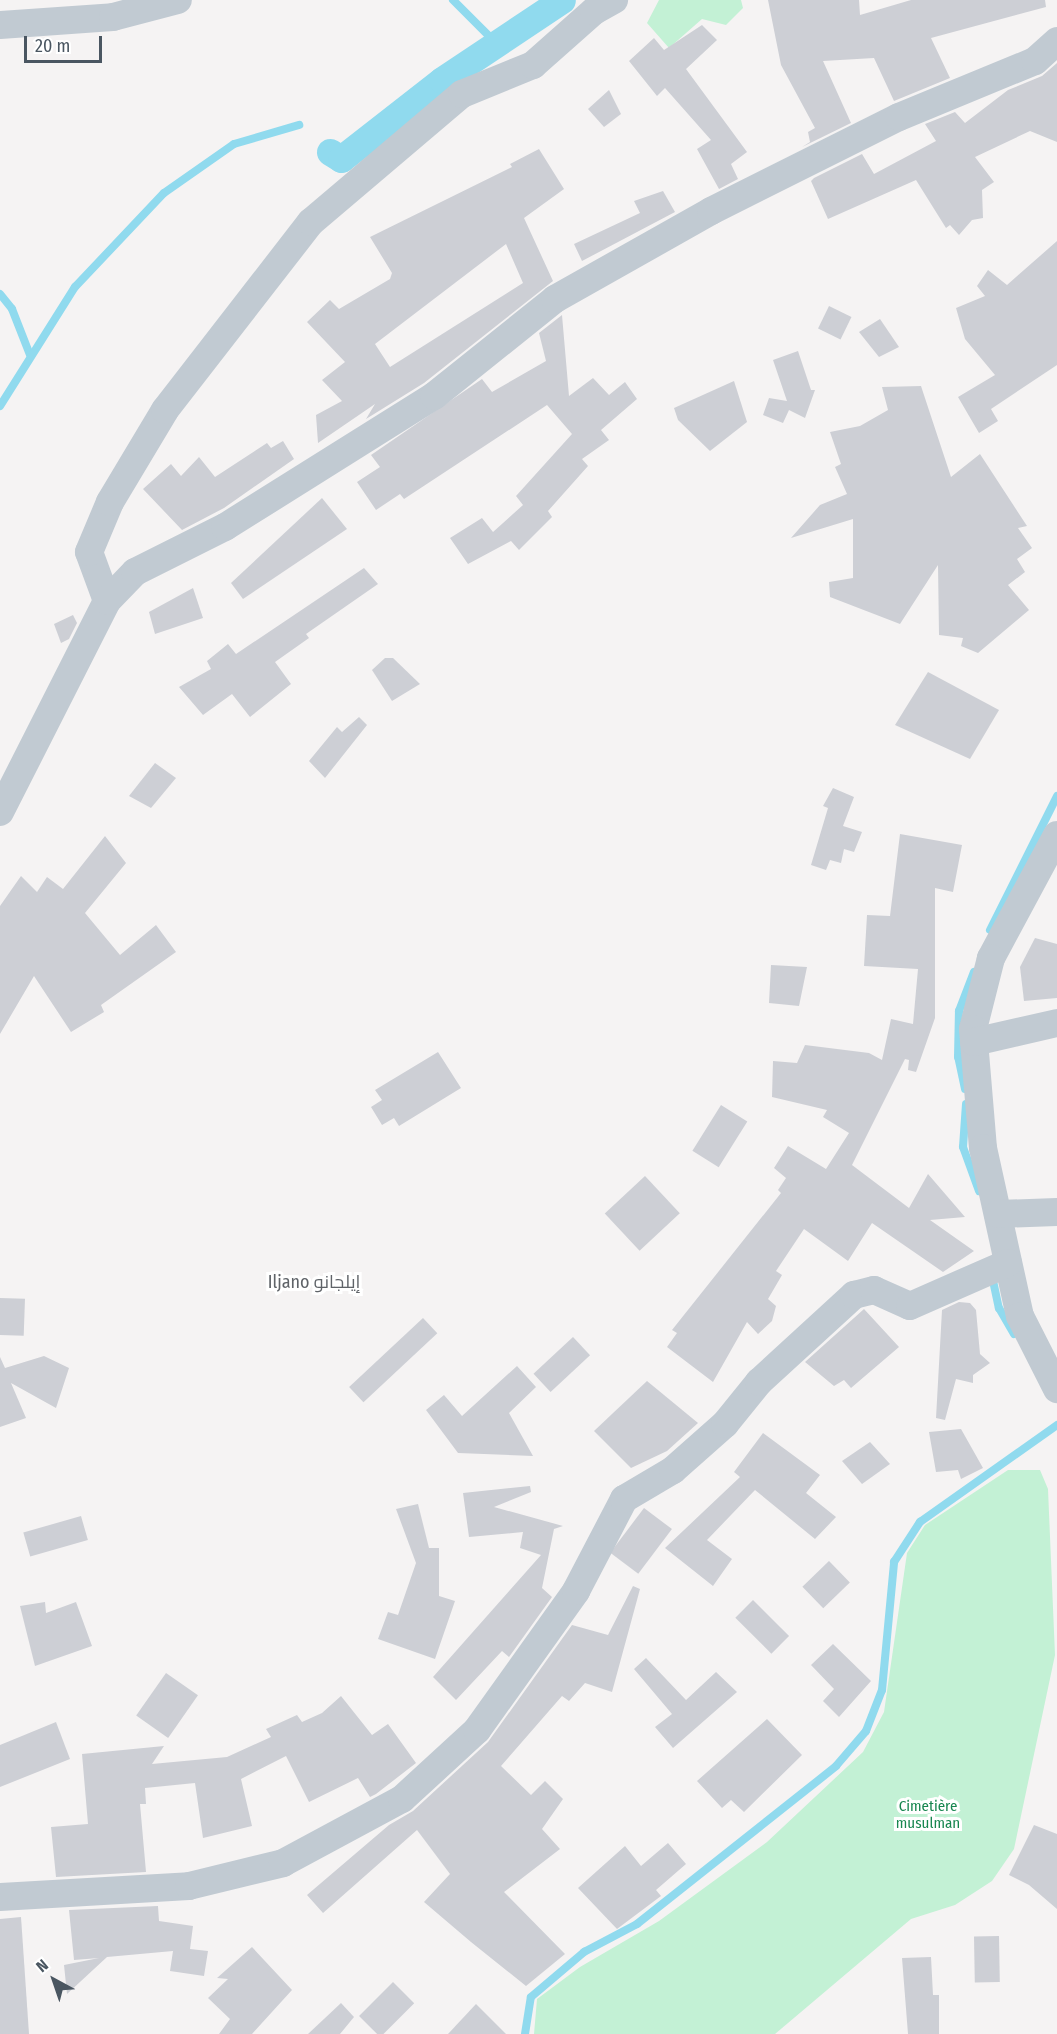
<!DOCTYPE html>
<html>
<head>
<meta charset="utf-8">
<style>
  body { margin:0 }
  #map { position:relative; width:1057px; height:2034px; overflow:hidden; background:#f5f3f3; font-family:"Fira Sans Condensed",Cairo,sans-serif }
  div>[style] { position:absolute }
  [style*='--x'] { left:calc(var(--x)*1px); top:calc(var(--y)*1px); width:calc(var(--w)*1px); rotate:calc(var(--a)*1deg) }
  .green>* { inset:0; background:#c3f1d5 }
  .stream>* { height:8px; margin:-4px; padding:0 4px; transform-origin:4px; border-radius:4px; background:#90daee }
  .canal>* { height:27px; margin:-13.5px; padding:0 13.5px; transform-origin:13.5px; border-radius:13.5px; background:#90daee }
  .building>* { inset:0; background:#cdcfd5; transform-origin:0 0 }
  .street>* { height:28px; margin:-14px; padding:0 14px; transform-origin:14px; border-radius:14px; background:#c1cad2 }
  span { translate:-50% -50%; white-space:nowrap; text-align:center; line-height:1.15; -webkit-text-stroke:6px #fff; paint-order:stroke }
  .park-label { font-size:15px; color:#17864f }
  .quarter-label { font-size:18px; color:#5f6368 }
  .north { position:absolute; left:24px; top:1950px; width:60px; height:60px; -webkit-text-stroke:4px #fff; paint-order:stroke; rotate:320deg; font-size:16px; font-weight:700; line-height:24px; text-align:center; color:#4a5661 }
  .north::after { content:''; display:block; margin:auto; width:21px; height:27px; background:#4a5661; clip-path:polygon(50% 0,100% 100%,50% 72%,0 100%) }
  .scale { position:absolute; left:24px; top:36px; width:78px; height:27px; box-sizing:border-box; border:3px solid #4a5661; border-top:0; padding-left:8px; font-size:18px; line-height:21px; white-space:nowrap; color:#4a5661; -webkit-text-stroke:4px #fff; paint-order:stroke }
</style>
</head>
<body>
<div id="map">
  <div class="green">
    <i style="clip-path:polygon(659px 0,741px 0,743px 8px,726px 25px,702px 19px,669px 48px,647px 23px)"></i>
    <i style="clip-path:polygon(1008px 1470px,1040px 1470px,1048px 1489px,1055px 1655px,1014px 1849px,992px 1881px,955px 1905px,911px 1919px,775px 2034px,534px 2034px,537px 1999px,580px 1967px,659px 1921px,767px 1842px,863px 1752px,884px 1712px,907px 1553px,925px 1525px)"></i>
  </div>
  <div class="stream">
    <i style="--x:453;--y:0;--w:61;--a:45"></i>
    <i style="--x:0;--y:294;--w:19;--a:51"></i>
    <i style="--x:12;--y:309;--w:49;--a:68.6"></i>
    <i style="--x:0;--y:406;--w:141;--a:-57.8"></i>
    <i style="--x:75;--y:287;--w:129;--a:-46.6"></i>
    <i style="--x:164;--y:193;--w:85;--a:-35"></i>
    <i style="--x:234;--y:144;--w:68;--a:-16.3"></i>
    <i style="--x:990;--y:930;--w:150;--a:-63.4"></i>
    <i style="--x:965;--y:1089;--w:33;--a:-102"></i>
    <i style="--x:958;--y:1057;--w:46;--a:-88.8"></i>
    <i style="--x:959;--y:1011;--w:42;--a:-69"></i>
    <i style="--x:966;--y:1104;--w:43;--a:94"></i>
    <i style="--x:963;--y:1147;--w:47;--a:70"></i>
    <i style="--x:992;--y:1276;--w:33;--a:78"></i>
    <i style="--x:999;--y:1308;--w:30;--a:60"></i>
    <i style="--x:525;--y:2034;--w:37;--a:-81"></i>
    <i style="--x:531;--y:1997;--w:70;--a:-40.3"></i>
    <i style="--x:584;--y:1952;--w:60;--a:-27.8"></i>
    <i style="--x:637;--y:1924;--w:254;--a:-38.4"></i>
    <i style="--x:836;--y:1766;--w:46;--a:-49.4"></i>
    <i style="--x:866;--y:1731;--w:44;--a:-68.7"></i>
    <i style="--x:882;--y:1690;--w:129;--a:-84.6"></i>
    <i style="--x:894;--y:1562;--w:48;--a:-57"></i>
    <i style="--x:920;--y:1522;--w:168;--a:-35.3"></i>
  </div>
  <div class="canal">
    <i style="--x:330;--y:152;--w:13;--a:32"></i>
    <i style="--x:341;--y:159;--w:128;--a:-38"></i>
    <i style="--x:442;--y:80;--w:144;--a:-33.7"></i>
  </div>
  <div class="building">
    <i style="clip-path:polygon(768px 0,859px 0,860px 15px,911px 0,1045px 0,1046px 7px,931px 38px,950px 78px,894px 101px,874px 58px,823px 61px,851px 123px,802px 147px,810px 142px,808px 132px,815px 128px,781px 65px)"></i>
    <i style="clip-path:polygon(702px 25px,717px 40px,686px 69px,747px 152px,731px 164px,738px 179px,719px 189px,697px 149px,711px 140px,665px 88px,657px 96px,629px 61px,654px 38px,664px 50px)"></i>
    <i style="clip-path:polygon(1057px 63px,1057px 142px,1030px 131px,975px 157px,994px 182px,982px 190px,983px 218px,972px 220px,959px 235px,950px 225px,946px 228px,916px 180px,828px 219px,811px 181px,814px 178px,862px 154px,874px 174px,936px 141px,925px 124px,955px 112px,965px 123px,1008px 90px,1042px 76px)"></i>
    <i style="clip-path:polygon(609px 90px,621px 114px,604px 127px,588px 109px)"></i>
    <i style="clip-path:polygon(evenodd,539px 149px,564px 189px,524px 218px,553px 281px,424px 383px,366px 419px,375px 404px,318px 443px,316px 415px,342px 401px,322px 380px,345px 362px,307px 322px,330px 300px,339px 309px,390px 279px,392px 273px,370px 237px,512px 167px,510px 164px,539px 149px,506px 244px,523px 283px,390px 367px,375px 344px,506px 244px)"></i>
    <i style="clip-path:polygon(663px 191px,675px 212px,582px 261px,574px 244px,640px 213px,634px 201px)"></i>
    <i style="clip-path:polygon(1057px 241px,1057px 365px,991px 409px,998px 421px,979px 433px,958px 397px,995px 375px,965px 339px,956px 308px,985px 296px,977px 286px,988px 270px,1007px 285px)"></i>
    <i style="left:829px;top:306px;width:25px;height:25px;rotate:26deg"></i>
    <i style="clip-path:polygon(562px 315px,569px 396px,593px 378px,609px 395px,625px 382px,637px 399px,601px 430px,609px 440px,582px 459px,588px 466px,548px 511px,552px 517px,519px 550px,511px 541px,468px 564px,450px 538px,482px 518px,493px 532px,523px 505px,516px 496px,572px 434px,547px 405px,404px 499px,400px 494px,376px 510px,357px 482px,380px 467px,371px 455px,482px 379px,492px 392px,546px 361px,539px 333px)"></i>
    <i style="clip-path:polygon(880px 319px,899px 347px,879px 357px,859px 332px)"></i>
    <i style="clip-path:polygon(798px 351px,811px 390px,815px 390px,805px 418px,789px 410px,783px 423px,763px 415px,769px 398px,787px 401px,773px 360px)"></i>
    <i style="clip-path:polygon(734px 381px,747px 422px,710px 451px,678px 420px,674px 408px)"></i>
    <i style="clip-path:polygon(921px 386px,951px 477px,980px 454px,1027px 526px,1018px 528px,1032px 548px,1017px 559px,1025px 572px,1008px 585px,1029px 610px,978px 653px,961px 646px,963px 638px,939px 635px,938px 565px,900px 624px,830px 597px,829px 582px,853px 578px,853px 519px,791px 538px,820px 505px,847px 494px,835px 467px,841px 464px,830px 432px,860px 426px,888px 410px,882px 387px)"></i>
    <i style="clip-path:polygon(283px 441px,294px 459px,224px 508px,182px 530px,143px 489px,171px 464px,181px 476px,199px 457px,215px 477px,267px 443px,271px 448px)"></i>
    <i style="clip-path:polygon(322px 498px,347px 529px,243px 599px,231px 583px)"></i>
    <i style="clip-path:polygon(364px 568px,378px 584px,306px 634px,309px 638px,275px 662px,291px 684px,250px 717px,232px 694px,203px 715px,179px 687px,211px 669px,207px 661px,228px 644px,236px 654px)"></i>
    <i style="clip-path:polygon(193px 588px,203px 618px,155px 634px,149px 612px)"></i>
    <i style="clip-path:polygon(73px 615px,77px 623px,69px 639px,61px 643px,54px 624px)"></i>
    <i style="clip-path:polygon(385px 658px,393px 658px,420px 684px,392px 701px,372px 670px)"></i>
    <i style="clip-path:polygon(928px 672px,999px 710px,970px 759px,895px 725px)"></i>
    <i style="clip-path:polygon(359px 717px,367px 725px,325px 778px,309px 761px,337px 727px,342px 732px)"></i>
    <i style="clip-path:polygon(155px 763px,176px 778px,151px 808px,129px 796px)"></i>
    <i style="clip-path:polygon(833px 788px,854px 797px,843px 826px,862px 832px,854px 852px,844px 849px,841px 863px,830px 860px,826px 870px,811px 865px,828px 808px,823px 806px)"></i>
    <i style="clip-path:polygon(900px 834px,962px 845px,953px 892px,935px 888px,935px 1018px,916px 1072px,908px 1070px,909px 1060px,905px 1059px,852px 1165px,909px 1208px,928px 1174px,965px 1217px,930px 1220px,974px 1251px,943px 1272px,872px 1223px,848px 1261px,804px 1229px,776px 1271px,782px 1275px,768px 1299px,776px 1306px,772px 1321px,758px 1334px,747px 1322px,713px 1382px,667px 1347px,677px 1333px,672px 1330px,781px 1193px,778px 1190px,786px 1178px,774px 1168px,788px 1146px,826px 1169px,849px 1133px,823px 1117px,827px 1110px,772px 1097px,773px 1061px,797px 1063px,805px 1045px,869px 1053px,882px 1060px,891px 1019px,913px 1024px,918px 969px,864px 966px,867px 915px,890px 916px)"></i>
    <i style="clip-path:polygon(105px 836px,126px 863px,85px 913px,120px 955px,156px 925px,176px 952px,101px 1005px,104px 1012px,71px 1032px,34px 976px,0 1034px,0 906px,21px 876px,37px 892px,47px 877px,63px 889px)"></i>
    <i style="clip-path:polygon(1035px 938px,1057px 944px,1057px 998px,1024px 1001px,1020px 967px)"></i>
    <i style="clip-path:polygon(771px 965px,807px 967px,799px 1006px,769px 1003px)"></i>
    <i style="clip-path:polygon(438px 1052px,461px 1088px,399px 1126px,394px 1118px,382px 1125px,371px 1107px,382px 1100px,375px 1090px)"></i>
    <i style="left:721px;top:1105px;width:31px;height:54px;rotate:32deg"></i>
    <i style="left:645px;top:1176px;width:51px;height:55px;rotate:47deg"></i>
    <i style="left:0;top:1298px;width:25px;height:37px;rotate:2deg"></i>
    <i style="clip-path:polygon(959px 1302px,970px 1303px,976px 1310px,980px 1354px,990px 1363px,973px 1375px,973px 1383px,956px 1379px,945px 1420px,936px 1418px,942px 1310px)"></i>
    <i style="clip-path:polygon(864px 1309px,899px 1347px,851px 1388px,844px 1380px,834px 1386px,805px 1362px)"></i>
    <i style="left:423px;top:1318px;width:21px;height:101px;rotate:47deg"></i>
    <i style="left:573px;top:1337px;width:25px;height:54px;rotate:47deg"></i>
    <i style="clip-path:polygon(44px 1356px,69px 1368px,56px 1408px,11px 1383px,26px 1418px,0 1427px,0 1357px,5px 1368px)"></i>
    <i style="clip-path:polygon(517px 1366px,536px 1387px,509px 1413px,533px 1456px,458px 1453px,426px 1410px,444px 1395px,462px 1416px)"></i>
    <i style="clip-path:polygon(647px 1381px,698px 1423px,667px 1451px,631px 1468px,594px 1431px)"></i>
    <i style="clip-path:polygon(961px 1429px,983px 1468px,961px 1479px,958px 1470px,936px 1472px,929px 1432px)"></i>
    <i style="clip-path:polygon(763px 1433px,820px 1475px,806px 1493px,836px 1517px,815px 1539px,755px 1490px,707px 1540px,732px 1559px,713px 1586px,665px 1548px,740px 1477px,734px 1472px)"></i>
    <i style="clip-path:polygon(870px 1442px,890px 1464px,862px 1484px,842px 1461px)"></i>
    <i style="clip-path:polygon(530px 1486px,531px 1492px,494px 1507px,563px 1526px,554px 1529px,542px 1588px,552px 1597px,509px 1657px,502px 1651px,456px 1700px,433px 1677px,541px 1555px,520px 1548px,523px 1532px,469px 1537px,463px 1493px)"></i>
    <i style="clip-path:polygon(418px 1504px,429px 1548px,439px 1548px,439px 1596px,455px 1601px,435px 1659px,378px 1639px,388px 1612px,398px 1615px,416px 1563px,396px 1509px)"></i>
    <i style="left:644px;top:1508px;width:35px;height:56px;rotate:37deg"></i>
    <i style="left:81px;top:1516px;width:25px;height:60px;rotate:74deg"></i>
    <i style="left:829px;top:1561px;width:30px;height:37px;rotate:46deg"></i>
    <i style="clip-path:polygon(633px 1586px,640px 1589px,612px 1692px,585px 1683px,569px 1701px,562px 1696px,501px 1766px,531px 1795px,545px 1781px,563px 1799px,542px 1829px,560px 1849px,504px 1892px,565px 1954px,526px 1986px,471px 1942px,424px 1902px,450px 1874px,417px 1830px,323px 1913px,307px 1895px,389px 1825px,413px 1811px,488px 1742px,572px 1625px,608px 1635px)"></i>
    <i style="left:753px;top:1600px;width:51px;height:25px;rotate:45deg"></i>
    <i style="clip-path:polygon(45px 1602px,46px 1613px,76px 1602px,92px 1646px,35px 1666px,20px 1606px)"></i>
    <i style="clip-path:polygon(833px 1644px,871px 1681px,839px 1717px,823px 1701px,834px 1689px,811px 1665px)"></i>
    <i style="clip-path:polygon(646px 1658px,686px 1700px,716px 1672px,737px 1692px,673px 1748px,655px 1727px,672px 1714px,634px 1669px)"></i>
    <i style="left:166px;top:1673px;width:39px;height:52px;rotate:35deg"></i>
    <i style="clip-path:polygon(341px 1696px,372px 1735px,388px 1724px,416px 1763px,376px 1794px,370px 1797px,358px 1778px,309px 1802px,286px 1756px,241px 1779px,252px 1826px,203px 1838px,195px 1783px,145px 1788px,146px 1804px,140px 1804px,146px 1872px,56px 1877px,51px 1827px,88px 1824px,82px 1754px,164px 1746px,152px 1764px,227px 1757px,271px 1737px,266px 1729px,297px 1715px,302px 1722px,322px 1713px)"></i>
    <i style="clip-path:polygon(767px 1719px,802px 1755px,744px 1812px,731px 1800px,722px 1808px,697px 1781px)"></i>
    <i style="clip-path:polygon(56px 1722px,70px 1759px,0 1787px,0 1745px)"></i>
    <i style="clip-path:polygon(1034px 1825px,1057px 1834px,1057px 1909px,1029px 1885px,1009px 1875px)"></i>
    <i style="clip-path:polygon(668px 1843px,686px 1864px,656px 1890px,661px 1896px,617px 1929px,578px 1888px,625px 1846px,641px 1866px)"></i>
    <i style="clip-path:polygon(158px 1906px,159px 1921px,193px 1926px,190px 1949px,208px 1951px,204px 1976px,170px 1971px,173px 1951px,107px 1957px,67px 1994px,64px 1965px,99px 1958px,74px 1960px,69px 1910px)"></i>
    <i style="clip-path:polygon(21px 1917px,29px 2034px,0 2034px,0 1919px)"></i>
    <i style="left:999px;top:1936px;width:46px;height:25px;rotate:89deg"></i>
    <i style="clip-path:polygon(252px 1947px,292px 1990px,252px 2034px,219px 2034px,230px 2019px,208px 1998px,228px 1979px,217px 1978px)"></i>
    <i style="clip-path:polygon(931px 1957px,933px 1995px,939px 1995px,939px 2034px,908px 2034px,902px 1958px)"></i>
    <i style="left:393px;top:1982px;width:30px;height:48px;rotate:45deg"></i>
    <i style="clip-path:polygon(341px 2003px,354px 2017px,340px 2034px,308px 2034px)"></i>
    <i style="clip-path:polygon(476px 2004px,506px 2034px,448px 2034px)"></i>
  </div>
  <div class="street">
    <i style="--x:0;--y:25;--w:113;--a:-4"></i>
    <i style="--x:113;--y:17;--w:67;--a:-14.7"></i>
    <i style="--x:107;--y:601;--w:52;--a:-110.2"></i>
    <i style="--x:89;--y:552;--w:54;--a:-67.2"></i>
    <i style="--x:110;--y:502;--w:107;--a:-59.1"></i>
    <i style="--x:165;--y:410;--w:238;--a:-52.2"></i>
    <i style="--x:311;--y:222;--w:198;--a:-40.3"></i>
    <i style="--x:462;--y:94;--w:77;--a:-22.2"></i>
    <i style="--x:533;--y:65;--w:81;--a:-41.5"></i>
    <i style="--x:594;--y:11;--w:23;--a:-29"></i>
    <i style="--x:0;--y:812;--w:237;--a:-63.1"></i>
    <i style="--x:107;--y:601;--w:40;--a:-46"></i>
    <i style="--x:135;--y:572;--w:101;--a:-26.6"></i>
    <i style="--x:225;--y:527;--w:247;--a:-32.1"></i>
    <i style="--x:434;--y:396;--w:155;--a:-38.7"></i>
    <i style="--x:555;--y:299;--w:179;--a:-29.4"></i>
    <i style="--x:711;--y:211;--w:210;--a:-26.6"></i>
    <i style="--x:899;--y:117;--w:147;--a:-22.4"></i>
    <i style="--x:1035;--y:61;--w:30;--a:-42"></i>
    <i style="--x:1057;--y:835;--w:140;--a:118.2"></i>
    <i style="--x:991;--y:958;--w:73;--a:104.2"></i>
    <i style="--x:973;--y:1029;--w:119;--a:85.2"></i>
    <i style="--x:983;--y:1148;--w:172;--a:77.6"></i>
    <i style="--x:1020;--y:1316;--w:82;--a:63.1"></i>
    <i style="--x:974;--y:1042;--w:85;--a:-12.9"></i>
    <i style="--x:998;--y:1214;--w:59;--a:-1.9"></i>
    <i style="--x:0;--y:1897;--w:189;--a:-3.3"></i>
    <i style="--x:189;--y:1886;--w:97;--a:-13.7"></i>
    <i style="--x:283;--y:1863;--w:135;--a:-28.3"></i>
    <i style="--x:402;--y:1799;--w:102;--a:-42.6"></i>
    <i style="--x:477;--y:1730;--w:171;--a:-54.5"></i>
    <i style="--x:576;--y:1591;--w:104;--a:-62.4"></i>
    <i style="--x:624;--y:1499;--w:57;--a:-30.6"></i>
    <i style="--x:673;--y:1470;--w:69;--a:-41.5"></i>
    <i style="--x:725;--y:1424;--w:54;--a:-51"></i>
    <i style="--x:759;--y:1382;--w:129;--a:-42.5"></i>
    <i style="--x:854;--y:1295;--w:21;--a:-14"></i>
    <i style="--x:874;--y:1290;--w:39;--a:24"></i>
    <i style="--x:910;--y:1306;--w:107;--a:-23.7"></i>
  </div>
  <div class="park-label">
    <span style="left:928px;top:1815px">Cimetière<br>musulman</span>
  </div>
  <div class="quarter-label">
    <span style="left:314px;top:1282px">Iljano إيلجانو</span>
  </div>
  <div class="north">N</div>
  <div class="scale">20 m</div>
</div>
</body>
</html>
